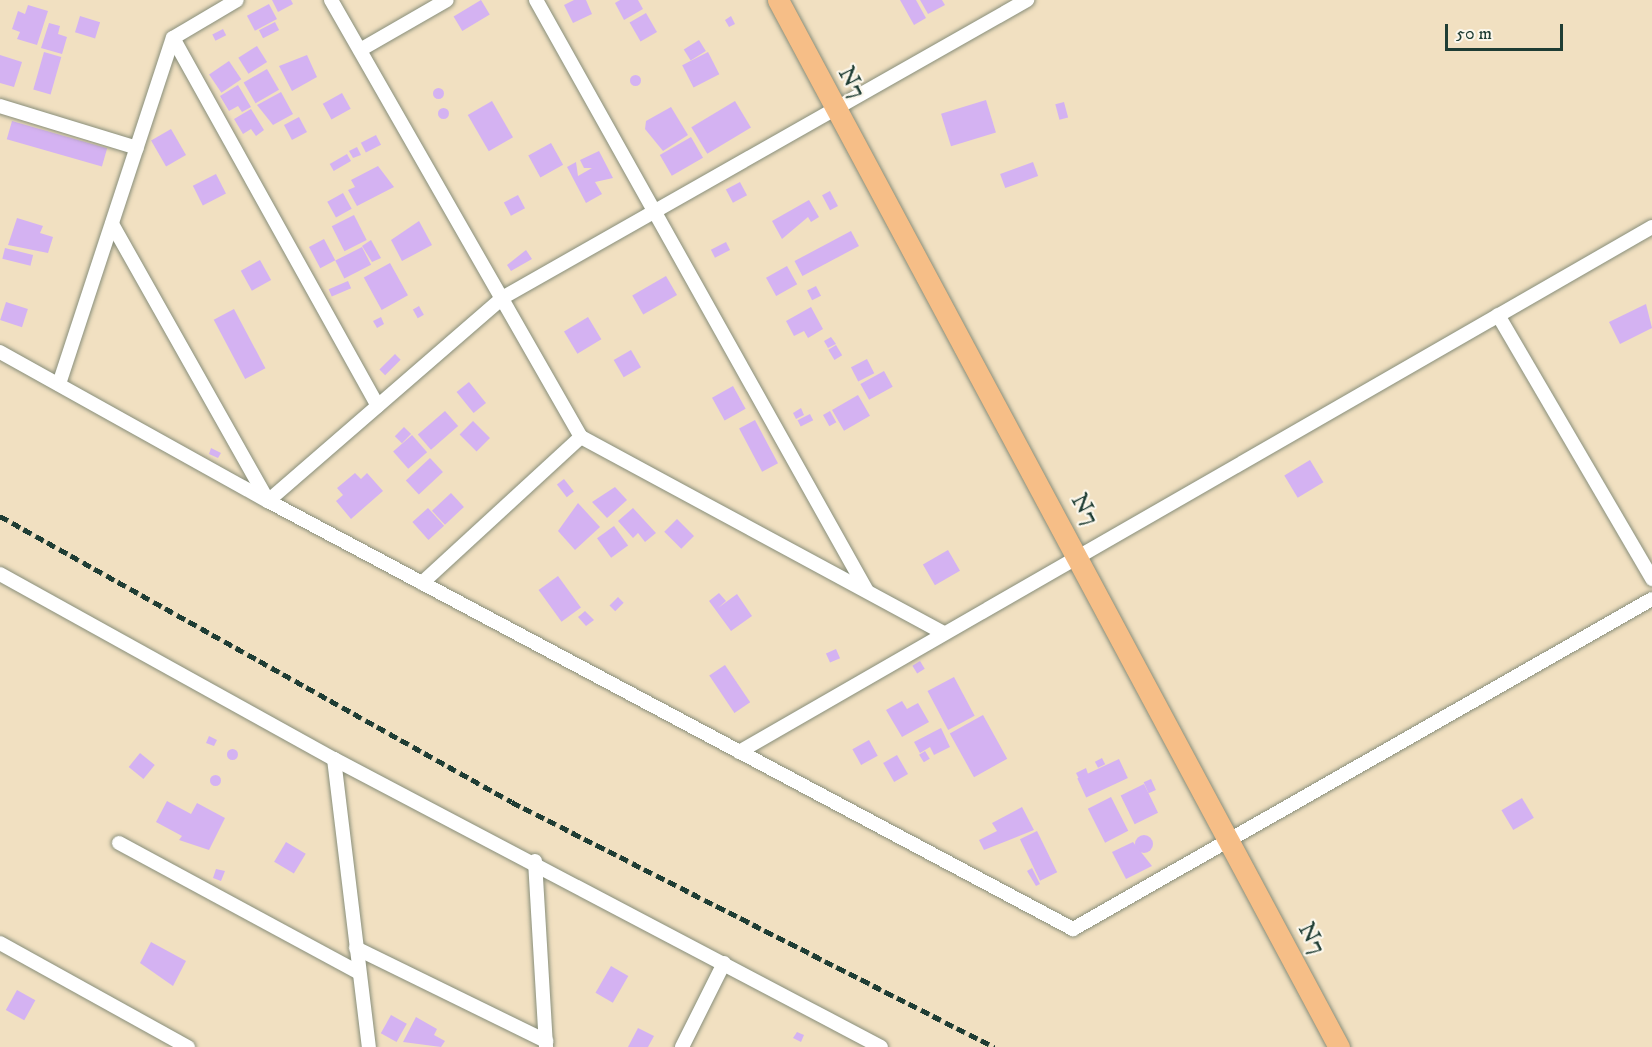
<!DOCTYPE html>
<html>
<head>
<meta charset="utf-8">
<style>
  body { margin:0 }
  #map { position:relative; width:1652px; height:1047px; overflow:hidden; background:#f1e0c1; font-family:"IM FELL DW Pica",serif }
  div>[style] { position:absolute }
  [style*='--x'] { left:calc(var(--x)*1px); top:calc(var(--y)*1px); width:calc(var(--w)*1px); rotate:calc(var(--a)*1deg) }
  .building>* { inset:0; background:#d4b2f2; transform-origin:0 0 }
  .round { border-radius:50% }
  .roads { filter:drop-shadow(0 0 2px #888e7a) drop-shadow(0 0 2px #888e7a) }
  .street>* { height:14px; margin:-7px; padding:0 7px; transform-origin:7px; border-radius:7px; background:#fff }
  .primary>* { height:21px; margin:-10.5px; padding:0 10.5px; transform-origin:10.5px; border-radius:10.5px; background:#f6be87 }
  .rail>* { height:4.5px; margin-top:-2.25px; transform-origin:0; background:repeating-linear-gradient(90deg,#1f3d34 0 9px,transparent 0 13.5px) }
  span { translate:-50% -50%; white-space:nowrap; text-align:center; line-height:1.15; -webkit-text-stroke:4.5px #fbf7ec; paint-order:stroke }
  .street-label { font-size:24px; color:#1f3d34 }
  .scale { position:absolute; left:1445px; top:24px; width:118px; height:27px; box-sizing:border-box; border:3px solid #1f3d34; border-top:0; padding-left:8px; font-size:18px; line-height:21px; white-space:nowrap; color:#1f3d34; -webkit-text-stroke:4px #fbf7ec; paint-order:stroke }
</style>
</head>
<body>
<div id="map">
  <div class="building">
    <i style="clip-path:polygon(272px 0,291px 0,293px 4px,278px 12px)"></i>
    <i style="left:481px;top:0;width:17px;height:32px;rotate:59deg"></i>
    <i style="clip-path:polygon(574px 0,586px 0,592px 14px,573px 23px,564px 5px)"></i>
    <i style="clip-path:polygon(620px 0,638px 0,643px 9px,624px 20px,615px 3px)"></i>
    <i style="clip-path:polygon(900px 0,916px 0,926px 18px,914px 25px)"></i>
    <i style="clip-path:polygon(920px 0,942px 0,945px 5px,928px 14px)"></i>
    <i style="left:269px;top:4px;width:17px;height:25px;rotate:62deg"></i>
    <i style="clip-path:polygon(28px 5px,48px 11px,37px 45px,17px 39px,20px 32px,12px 29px,18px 11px,25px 14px)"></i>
    <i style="left:646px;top:13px;width:22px;height:19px;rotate:60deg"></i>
    <i style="left:80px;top:16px;width:21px;height:17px;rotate:17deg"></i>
    <i style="clip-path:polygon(731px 16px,735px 24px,729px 27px,725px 20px)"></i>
    <i style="left:275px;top:22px;width:9px;height:18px;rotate:63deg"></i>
    <i style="clip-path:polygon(49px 23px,60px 26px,58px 34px,67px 37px,62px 54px,41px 48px)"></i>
    <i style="left:223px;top:29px;width:7px;height:12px;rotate:63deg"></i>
    <i style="left:699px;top:40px;width:13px;height:18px;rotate:58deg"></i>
    <i style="left:257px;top:46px;width:19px;height:22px;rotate:58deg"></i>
    <i style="left:44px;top:52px;width:18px;height:39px;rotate:16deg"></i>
    <i style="left:708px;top:52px;width:25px;height:29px;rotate:63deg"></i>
    <i style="clip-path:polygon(0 55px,22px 62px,14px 87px,0 83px)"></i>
    <i style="clip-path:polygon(307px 55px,317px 77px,292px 91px,279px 66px)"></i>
    <i style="left:229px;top:61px;width:22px;height:24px;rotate:56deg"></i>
    <i style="left:267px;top:69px;width:24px;height:27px;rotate:60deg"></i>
    <i class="round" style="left:629.5px;top:74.5px;width:11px;height:11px"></i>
    <i style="clip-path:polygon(238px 85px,251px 107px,242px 112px,238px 106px,229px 111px,220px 96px)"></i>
    <i class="round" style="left:432.5px;top:87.5px;width:11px;height:11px"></i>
    <i style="clip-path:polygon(281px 92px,293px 114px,273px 125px,257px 105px)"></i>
    <i style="left:342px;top:93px;width:18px;height:22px;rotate:61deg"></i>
    <i style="left:986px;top:100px;width:34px;height:47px;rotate:73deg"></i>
    <i style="left:492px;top:101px;width:42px;height:28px;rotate:60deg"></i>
    <i style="left:735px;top:101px;width:31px;height:51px;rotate:59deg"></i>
    <i style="left:1064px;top:102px;width:16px;height:9px;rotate:75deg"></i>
    <i style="clip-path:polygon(671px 107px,688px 135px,663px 151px,645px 129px,646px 121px)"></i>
    <i class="round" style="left:437.5px;top:107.5px;width:11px;height:11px"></i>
    <i style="clip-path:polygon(251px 109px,264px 130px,256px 136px,251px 129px,243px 134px,234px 119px)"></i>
    <i style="left:299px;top:117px;width:17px;height:17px;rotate:62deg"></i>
    <i style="left:12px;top:121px;width:99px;height:19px;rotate:16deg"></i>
    <i style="left:171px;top:129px;width:30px;height:23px;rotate:60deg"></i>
    <i style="left:376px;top:135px;width:11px;height:17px;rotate:63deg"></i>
    <i style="left:691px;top:137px;width:24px;height:36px;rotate:60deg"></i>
    <i style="left:551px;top:143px;width:25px;height:26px;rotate:61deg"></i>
    <i style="clip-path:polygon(357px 147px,361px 155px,353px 158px,349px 151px)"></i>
    <i style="clip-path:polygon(599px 151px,613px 178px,595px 182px,602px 194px,586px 203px,567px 167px,576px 162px,578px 176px,592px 168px,584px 168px,580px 160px)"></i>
    <i style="left:347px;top:154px;width:8px;height:20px;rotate:60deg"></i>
    <i style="left:1033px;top:162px;width:15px;height:35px;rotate:70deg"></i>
    <i style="clip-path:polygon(378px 166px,394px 187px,357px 206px,348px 190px,355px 187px,351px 180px)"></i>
    <i style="left:216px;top:174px;width:22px;height:26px;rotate:63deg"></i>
    <i style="left:740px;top:182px;width:15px;height:16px;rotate:62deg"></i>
    <i style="left:830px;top:191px;width:17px;height:9px;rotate:62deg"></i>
    <i style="left:343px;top:193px;width:18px;height:18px;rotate:61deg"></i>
    <i style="left:518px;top:195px;width:15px;height:16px;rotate:62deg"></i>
    <i style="clip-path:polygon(809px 200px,819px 217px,811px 222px,808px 217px,782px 239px,772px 221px)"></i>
    <i style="left:354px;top:215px;width:28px;height:25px;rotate:63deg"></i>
    <i style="clip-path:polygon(17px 218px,43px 226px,40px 233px,53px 237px,48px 253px,8px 245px)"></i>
    <i style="clip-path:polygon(419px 221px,432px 245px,402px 261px,391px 240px)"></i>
    <i style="left:851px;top:231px;width:17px;height:64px;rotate:62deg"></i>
    <i style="left:324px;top:239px;width:24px;height:17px;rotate:62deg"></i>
    <i style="clip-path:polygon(371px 240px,381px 258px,372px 262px,362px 246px)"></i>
    <i style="left:726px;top:242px;width:9px;height:17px;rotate:63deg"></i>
    <i style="left:362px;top:247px;width:20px;height:30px;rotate:63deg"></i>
    <i style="left:5px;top:248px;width:29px;height:11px;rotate:14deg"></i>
    <i style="clip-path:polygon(526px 250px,532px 259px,511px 271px,507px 265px)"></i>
    <i style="left:260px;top:260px;width:23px;height:22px;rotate:61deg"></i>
    <i style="left:390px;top:263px;width:37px;height:30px;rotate:61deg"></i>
    <i style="left:787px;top:266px;width:21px;height:24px;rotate:61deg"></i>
    <i style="left:666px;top:276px;width:22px;height:39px;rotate:60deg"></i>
    <i style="left:348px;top:281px;width:8px;height:21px;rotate:67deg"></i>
    <i style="left:816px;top:286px;width:11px;height:10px;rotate:63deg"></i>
    <i style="left:6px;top:302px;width:23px;height:19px;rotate:18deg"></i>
    <i style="clip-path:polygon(1646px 304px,1652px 328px,1620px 344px,1609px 322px)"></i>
    <i style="left:419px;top:306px;width:10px;height:7px;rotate:61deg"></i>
    <i style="clip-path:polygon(811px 307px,823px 329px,808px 338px,804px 331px,794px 336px,786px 321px)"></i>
    <i style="left:234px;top:309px;width:67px;height:23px;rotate:62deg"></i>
    <i style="clip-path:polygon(381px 317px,384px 324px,377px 328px,373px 321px)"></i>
    <i style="left:588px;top:317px;width:26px;height:28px;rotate:59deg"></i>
    <i style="clip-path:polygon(831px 337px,836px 344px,828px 348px,824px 341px)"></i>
    <i style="left:836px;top:345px;width:12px;height:9px;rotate:59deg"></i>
    <i style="left:631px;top:350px;width:20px;height:20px;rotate:60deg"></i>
    <i style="left:395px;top:354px;width:8px;height:22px;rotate:45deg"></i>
    <i style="left:867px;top:359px;width:16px;height:18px;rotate:63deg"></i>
    <i style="left:884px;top:371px;width:18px;height:27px;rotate:61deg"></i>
    <i style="left:469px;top:382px;width:27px;height:16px;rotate:51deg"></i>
    <i style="left:733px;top:386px;width:26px;height:24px;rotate:61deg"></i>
    <i style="left:858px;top:395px;width:24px;height:30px;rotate:60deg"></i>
    <i style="clip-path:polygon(801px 408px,804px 415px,796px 419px,793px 413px)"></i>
    <i style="left:445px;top:411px;width:20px;height:36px;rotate:49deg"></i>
    <i style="left:830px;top:411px;width:13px;height:8px;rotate:61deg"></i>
    <i style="left:810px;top:414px;width:7px;height:14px;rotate:63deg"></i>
    <i style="left:755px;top:420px;width:49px;height:18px;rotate:62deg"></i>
    <i style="left:473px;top:421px;width:24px;height:19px;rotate:45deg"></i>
    <i style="left:404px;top:427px;width:10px;height:13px;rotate:45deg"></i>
    <i style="left:412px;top:435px;width:23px;height:25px;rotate:49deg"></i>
    <i style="clip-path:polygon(211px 448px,221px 453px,218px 458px,209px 454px)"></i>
    <i style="left:430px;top:458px;width:19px;height:33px;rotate:47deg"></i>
    <i style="left:1310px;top:460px;width:26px;height:30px;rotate:59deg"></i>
    <i style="clip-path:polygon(355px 473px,361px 479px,367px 473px,383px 491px,351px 519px,336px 501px,343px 495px,337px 488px)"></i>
    <i style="left:564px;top:479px;width:16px;height:9px;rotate:52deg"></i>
    <i style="clip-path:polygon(615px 487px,627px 500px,607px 518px,592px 502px)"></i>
    <i style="left:451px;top:493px;width:19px;height:26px;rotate:47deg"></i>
    <i style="clip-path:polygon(578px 503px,600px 527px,575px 550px,558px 531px)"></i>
    <i style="left:428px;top:508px;width:24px;height:21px;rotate:48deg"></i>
    <i style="clip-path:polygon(633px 508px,656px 533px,645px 542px,638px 533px,633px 538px,618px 521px)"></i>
    <i style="left:677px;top:519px;width:24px;height:18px;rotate:45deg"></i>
    <i style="left:614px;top:526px;width:24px;height:21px;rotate:54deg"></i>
    <i style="left:948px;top:550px;width:24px;height:29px;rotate:60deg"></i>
    <i style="left:558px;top:576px;width:39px;height:24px;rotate:54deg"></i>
    <i style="clip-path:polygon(719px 593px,726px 601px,718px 608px,737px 594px,752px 616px,731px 631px,709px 601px)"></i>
    <i style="left:618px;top:597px;width:8px;height:12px;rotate:45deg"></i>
    <i style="clip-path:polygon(585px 611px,594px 620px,586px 626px,578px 617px)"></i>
    <i style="left:836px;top:649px;width:10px;height:11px;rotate:66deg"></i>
    <i style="left:920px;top:661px;width:9px;height:9px;rotate:58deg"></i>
    <i style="left:725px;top:665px;width:45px;height:19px;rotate:56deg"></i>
    <i style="left:954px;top:677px;width:44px;height:30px;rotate:62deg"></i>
    <i style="clip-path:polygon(902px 701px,907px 709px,918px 703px,929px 722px,902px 737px,886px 710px)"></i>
    <i style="left:983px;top:715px;width:50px;height:38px;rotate:61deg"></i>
    <i style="clip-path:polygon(941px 728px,950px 747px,934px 755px,930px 747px,920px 753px,914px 742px)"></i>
    <i style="clip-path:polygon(209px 736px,217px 740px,214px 746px,206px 743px)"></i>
    <i style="left:869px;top:740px;width:18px;height:19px;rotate:61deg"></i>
    <i class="round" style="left:226.5px;top:748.5px;width:11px;height:11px"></i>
    <i style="left:925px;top:751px;width:9px;height:7px;rotate:58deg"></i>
    <i style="left:140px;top:753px;width:19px;height:18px;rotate:39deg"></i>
    <i style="left:897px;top:755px;width:22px;height:16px;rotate:60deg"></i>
    <i style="left:1102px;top:758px;width:7px;height:8px;rotate:63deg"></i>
    <i style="left:1119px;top:759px;width:21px;height:46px;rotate:65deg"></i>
    <i style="clip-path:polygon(1086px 768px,1088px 774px,1079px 779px,1076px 773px)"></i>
    <i class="round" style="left:209.5px;top:774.5px;width:11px;height:11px"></i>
    <i style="left:1151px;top:779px;width:12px;height:8px;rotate:66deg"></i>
    <i style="left:1144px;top:784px;width:32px;height:26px;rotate:64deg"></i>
    <i style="left:1111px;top:797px;width:38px;height:26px;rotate:63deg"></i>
    <i style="left:1522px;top:798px;width:23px;height:24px;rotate:59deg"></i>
    <i style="clip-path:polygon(167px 801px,191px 814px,197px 803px,225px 818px,209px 850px,179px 840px,182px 836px,156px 822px)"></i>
    <i style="clip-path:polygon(1022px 807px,1034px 830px,984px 850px,979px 840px,997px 831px,992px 823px)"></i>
    <i style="left:1037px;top:831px;width:46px;height:19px;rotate:64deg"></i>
    <i class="round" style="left:1135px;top:835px;width:18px;height:18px"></i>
    <i style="left:286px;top:842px;width:23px;height:23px;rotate:31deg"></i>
    <i style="clip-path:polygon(1133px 842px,1152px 866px,1126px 879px,1112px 852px)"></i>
    <i style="clip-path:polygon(1032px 868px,1040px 884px,1036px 886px,1027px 871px)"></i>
    <i style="clip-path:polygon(216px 869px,225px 871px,221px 881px,213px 878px)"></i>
    <i style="clip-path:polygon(151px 942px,186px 961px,173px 986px,140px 963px)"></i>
    <i style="left:611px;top:966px;width:20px;height:31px;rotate:30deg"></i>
    <i style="left:17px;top:990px;width:21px;height:23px;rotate:29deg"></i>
    <i style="left:391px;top:1015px;width:18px;height:21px;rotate:29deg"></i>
    <i style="clip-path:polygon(416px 1017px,437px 1029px,434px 1035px,445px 1041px,441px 1047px,403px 1042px)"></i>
    <i style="clip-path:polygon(638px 1028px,654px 1036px,648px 1047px,628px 1047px)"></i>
    <i style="clip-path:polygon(797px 1032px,804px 1035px,801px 1042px,793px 1038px)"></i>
  </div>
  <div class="roads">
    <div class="street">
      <i style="--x:331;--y:0;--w:503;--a:60.23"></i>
      <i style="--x:581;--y:437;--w:410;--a:28.4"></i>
      <i style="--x:536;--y:0;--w:677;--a:60.75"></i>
      <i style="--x:173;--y:38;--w:421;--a:60.9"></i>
      <i style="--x:360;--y:50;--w:100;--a:-29.9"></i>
      <i style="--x:0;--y:106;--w:143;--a:17"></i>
      <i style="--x:112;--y:224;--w:318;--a:60.6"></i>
      <i style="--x:268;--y:501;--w:310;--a:-40.9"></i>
      <i style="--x:502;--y:298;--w:604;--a:-29.58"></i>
      <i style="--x:1498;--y:315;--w:306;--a:59.7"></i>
      <i style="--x:0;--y:352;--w:307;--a:29.1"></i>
      <i style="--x:268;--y:501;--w:912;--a:28"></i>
      <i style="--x:1073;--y:929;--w:666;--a:-29.68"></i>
      <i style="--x:59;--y:384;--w:364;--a:-71.8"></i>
      <i style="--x:173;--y:38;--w:74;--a:-30.7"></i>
      <i style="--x:0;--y:574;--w:382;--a:29"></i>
      <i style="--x:334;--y:759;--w:618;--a:27.77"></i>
      <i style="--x:422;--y:583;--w:216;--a:-42.6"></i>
      <i style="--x:739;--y:752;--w:1053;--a:-29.9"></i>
      <i style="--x:334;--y:759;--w:290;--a:83.1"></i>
      <i style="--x:119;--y:843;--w:272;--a:28.4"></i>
      <i style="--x:535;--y:861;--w:186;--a:86.6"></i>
      <i style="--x:0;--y:943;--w:215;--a:29"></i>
      <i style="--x:356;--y:948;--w:212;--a:26.1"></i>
      <i style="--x:682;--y:1047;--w:94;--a:-63.4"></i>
    </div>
    <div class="primary">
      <i style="--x:778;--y:0;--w:1188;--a:61.82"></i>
    </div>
  </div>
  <div class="rail">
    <i style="--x:0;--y:516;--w:586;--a:29.19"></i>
    <i style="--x:512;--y:802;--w:541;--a:26.94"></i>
  </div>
  <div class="street-label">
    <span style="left:851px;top:83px;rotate:62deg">N7</span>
    <span style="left:1084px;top:510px;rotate:61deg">N7</span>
    <span style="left:1311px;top:939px;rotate:62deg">N7</span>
  </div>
  <div class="scale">50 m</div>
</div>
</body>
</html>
